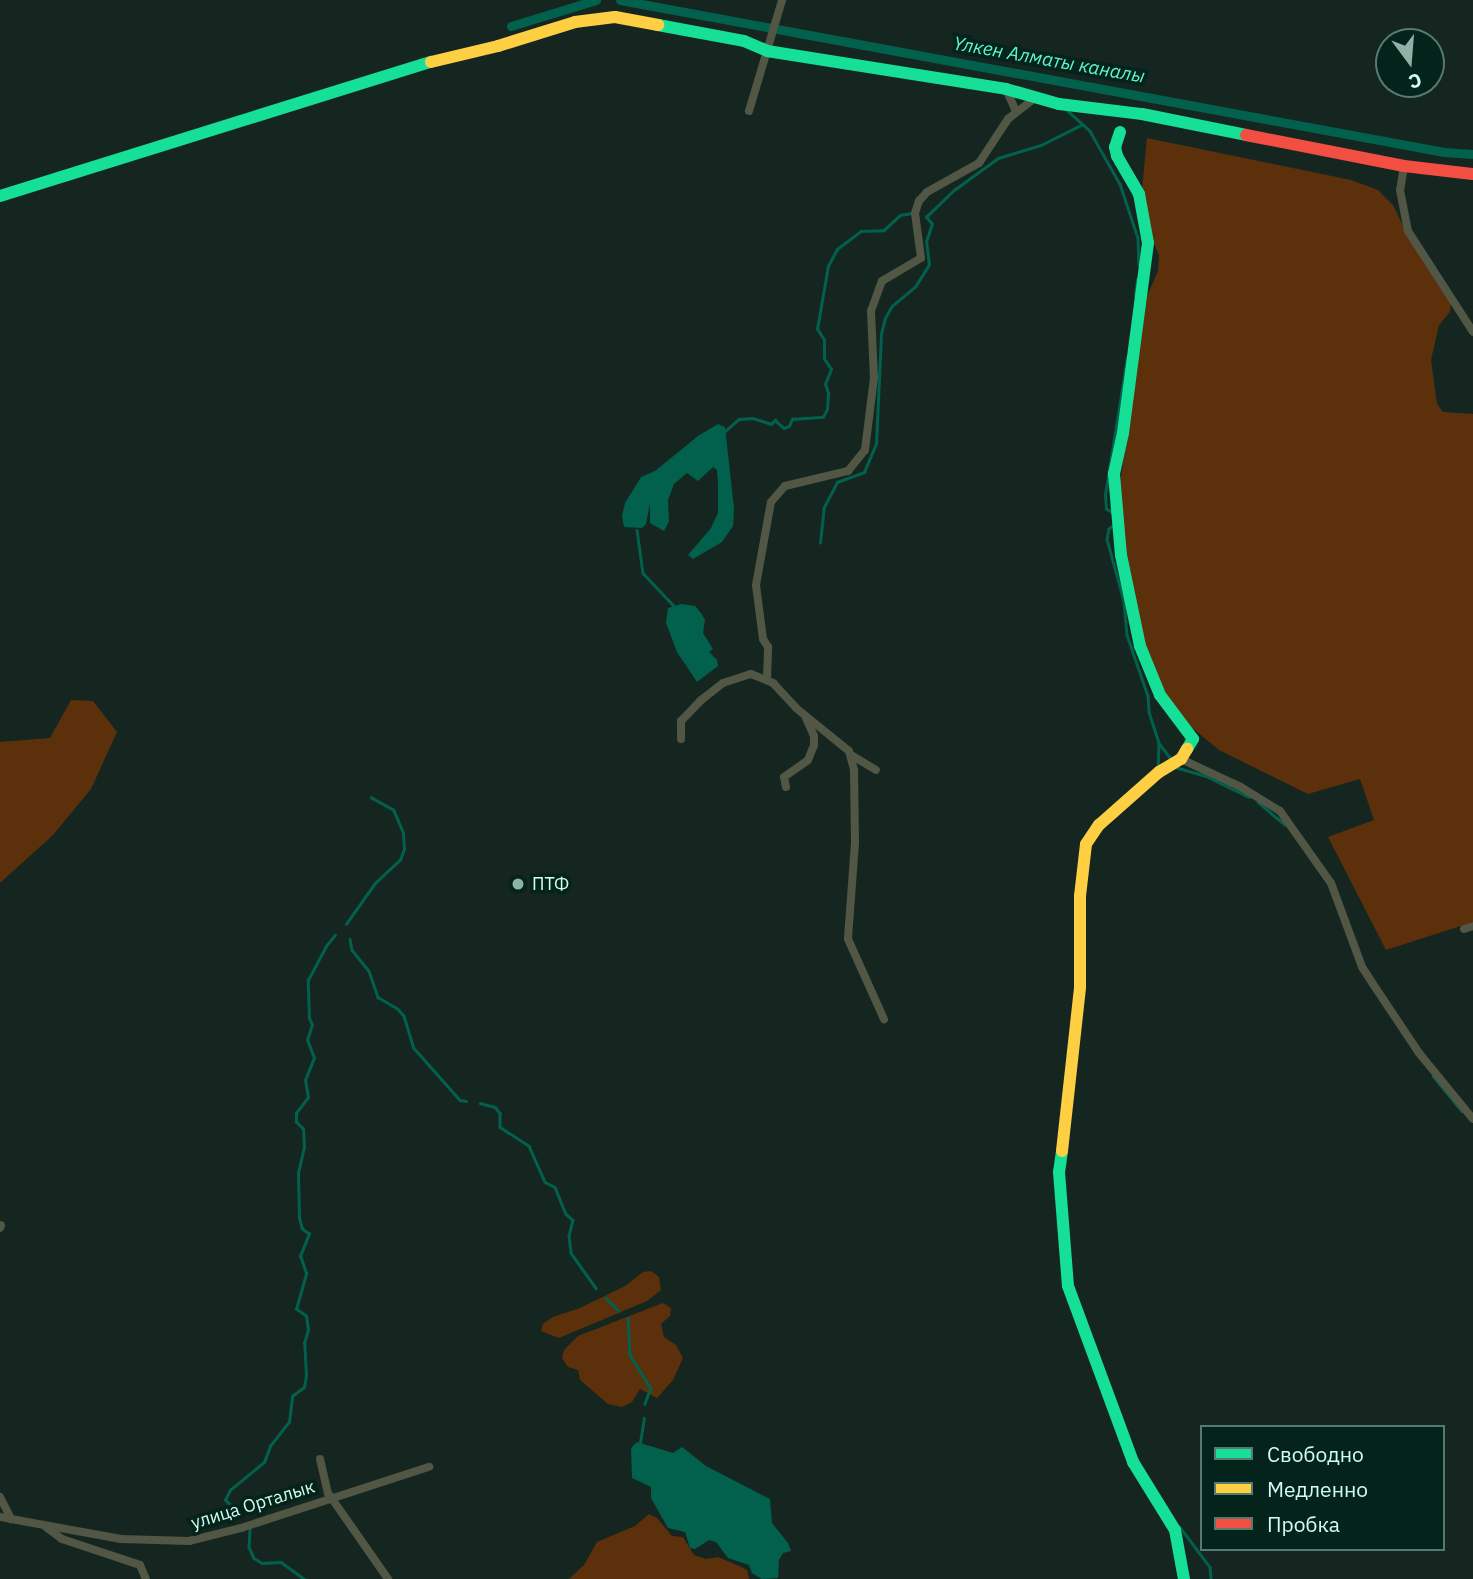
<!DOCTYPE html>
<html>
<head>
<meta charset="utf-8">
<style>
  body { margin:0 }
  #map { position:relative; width:1473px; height:1579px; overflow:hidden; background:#152621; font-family:"IBM Plex Sans",sans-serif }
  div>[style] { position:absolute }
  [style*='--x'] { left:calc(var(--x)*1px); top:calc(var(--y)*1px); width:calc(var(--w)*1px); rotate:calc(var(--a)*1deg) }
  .green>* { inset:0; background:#5c300b }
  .water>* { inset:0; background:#02614d }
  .stream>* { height:2.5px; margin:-1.25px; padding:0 1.25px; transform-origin:1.25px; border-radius:1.25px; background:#02614d }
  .canal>* { height:9px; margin:-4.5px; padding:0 4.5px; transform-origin:4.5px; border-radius:4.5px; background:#02614d }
  .street>* { height:8px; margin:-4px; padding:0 4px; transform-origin:4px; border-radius:4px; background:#515645 }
  .fast>* { height:12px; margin:-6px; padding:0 6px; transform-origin:6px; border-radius:6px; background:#16e098 }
  .slow>* { height:12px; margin:-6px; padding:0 6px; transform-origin:6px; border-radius:6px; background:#ffcf43 }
  .jam>* { height:12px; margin:-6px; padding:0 6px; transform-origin:6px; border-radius:6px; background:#f24e42 }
  .dots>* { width:19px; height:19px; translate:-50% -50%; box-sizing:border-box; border:4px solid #04231b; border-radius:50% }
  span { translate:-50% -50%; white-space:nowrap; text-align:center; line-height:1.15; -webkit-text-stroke:7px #04231b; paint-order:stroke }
  .poi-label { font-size:18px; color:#d1fdee }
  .left { translate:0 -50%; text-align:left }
  .street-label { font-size:18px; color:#d1fdee }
  .water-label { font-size:19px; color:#5ef5cd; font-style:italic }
  .legend { position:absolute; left:1200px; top:1425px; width:245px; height:126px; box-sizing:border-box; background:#04231b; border:2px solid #567a6f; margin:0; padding:9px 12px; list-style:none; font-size:21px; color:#d1fdee }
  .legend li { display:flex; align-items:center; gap:14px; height:35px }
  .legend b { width:35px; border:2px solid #567a6f }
  .north { position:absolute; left:1375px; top:28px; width:70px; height:70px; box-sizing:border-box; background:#04231b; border:2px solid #567a6f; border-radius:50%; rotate:164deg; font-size:19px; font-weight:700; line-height:28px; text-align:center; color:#d1fdee }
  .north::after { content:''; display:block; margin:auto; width:24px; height:32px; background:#8fb2a6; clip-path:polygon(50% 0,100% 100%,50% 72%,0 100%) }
</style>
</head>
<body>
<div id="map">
  <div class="green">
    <i style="clip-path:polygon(1147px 138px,1351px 180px,1378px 190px,1393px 205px,1408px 236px,1451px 302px,1450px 312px,1439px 325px,1431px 360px,1437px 404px,1443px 412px,1473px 414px,1473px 922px,1386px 950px,1328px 837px,1374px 820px,1360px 779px,1308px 794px,1219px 750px,1191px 727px,1169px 700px,1144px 647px,1128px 573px,1119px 491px,1147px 296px,1158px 271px,1159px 255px,1149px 231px,1142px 189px)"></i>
    <i style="clip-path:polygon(71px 700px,93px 701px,117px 732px,91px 789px,53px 835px,0 883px,0 742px,50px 738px)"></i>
    <i style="clip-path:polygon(651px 1271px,659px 1277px,661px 1290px,647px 1301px,559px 1338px,541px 1331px,543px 1324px,553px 1317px,580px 1308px,625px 1286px,643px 1272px)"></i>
    <i style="clip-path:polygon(663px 1303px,671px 1308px,670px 1316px,661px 1324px,664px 1337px,676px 1345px,683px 1358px,673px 1380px,657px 1398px,640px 1389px,632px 1402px,622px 1407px,608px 1404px,580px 1380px,578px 1370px,568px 1367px,562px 1358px,564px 1350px,578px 1336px)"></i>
    <i style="clip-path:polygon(649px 1514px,657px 1518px,672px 1536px,683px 1537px,694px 1555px,706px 1559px,718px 1557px,739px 1566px,747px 1570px,749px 1579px,569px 1579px,584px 1565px,597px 1542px,635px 1526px)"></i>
  </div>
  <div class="water">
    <i style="clip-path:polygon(718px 424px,725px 427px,734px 508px,733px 526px,722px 542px,693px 559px,688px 555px,711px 528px,718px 513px,718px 483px,717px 470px,713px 467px,698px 481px,687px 473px,674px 484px,668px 500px,669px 521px,664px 531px,650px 523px,650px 503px,646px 524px,642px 528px,624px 527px,622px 516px,625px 503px,641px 477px,655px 471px,698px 436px)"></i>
    <i style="clip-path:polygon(681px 604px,695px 606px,701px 613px,705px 620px,703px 633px,713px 649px,709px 652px,717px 660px,718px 666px,697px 682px,677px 652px,666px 623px,668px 608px)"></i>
    <i style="clip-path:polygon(637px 1442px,673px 1453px,682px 1447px,706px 1466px,770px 1499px,772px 1523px,788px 1543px,791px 1551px,783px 1553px,779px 1560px,778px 1578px,762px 1579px,752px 1573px,749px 1565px,728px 1558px,716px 1542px,709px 1540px,695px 1549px,690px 1548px,685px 1532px,668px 1528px,651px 1498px,651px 1487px,632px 1478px,631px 1448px)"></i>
  </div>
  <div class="stream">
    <i style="--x:1068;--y:111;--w:30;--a:42"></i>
    <i style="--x:1090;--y:131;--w:61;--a:60.5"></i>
    <i style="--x:1120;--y:184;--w:57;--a:71.6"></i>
    <i style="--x:1138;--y:238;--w:27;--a:88"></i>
    <i style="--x:1135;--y:296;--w:17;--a:-83"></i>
    <i style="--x:725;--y:431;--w:18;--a:-41"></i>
    <i style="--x:739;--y:419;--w:14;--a:-4"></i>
    <i style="--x:753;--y:418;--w:19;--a:18"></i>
    <i style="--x:771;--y:424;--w:6;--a:-45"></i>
    <i style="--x:775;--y:420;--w:12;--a:42"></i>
    <i style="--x:784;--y:428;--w:5;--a:-22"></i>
    <i style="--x:789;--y:426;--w:8;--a:-67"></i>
    <i style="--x:792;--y:419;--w:31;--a:-4"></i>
    <i style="--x:823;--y:417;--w:9;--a:-63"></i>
    <i style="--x:827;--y:409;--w:16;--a:-86"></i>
    <i style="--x:828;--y:393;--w:9;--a:-108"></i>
    <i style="--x:825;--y:384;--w:16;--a:-68"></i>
    <i style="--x:831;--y:369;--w:12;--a:-125"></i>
    <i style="--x:824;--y:359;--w:19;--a:-90"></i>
    <i style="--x:824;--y:340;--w:13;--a:-122"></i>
    <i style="--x:817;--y:329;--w:64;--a:-80.1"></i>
    <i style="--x:828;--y:266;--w:19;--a:-62"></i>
    <i style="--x:837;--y:249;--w:30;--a:-37"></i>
    <i style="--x:861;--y:231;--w:23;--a:-2"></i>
    <i style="--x:884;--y:230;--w:22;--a:-43"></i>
    <i style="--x:900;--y:215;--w:12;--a:-9"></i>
    <i style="--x:1114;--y:514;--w:9;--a:-148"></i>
    <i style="--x:1106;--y:509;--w:14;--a:-94"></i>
    <i style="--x:1105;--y:495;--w:139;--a:-80.9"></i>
    <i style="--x:1115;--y:524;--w:8;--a:140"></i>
    <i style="--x:1109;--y:529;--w:10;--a:101"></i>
    <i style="--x:1107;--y:539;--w:64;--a:74.7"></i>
    <i style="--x:1124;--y:601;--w:34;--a:85"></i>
    <i style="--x:1127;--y:635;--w:65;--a:71"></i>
    <i style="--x:1148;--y:696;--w:16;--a:86"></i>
    <i style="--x:1149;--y:712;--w:33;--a:72"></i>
    <i style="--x:1159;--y:743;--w:25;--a:92"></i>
    <i style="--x:637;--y:530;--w:43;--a:82.1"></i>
    <i style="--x:643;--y:573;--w:45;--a:46.8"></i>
    <i style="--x:820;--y:543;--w:36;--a:-84"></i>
    <i style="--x:824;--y:507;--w:17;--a:-62"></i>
    <i style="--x:832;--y:492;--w:11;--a:-63"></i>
    <i style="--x:837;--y:482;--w:29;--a:-20"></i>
    <i style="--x:864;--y:472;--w:30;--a:-67"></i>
    <i style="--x:876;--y:444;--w:110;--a:-87.4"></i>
    <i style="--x:881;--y:334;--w:16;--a:-76"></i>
    <i style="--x:885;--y:318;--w:14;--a:-60"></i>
    <i style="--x:892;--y:306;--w:30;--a:-40"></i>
    <i style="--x:915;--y:287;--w:26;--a:-58"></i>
    <i style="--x:929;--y:265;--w:23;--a:-97"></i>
    <i style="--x:926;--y:242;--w:19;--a:-72"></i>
    <i style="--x:932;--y:224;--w:9;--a:-131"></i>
    <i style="--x:926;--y:217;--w:39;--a:-44"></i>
    <i style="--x:954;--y:190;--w:54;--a:-36"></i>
    <i style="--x:998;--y:158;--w:45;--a:-16.8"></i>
    <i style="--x:1041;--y:145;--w:45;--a:-26.6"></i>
    <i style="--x:1159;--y:743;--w:20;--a:53"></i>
    <i style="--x:1175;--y:767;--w:32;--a:16"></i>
    <i style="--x:1206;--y:776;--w:48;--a:26"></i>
    <i style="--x:1258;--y:802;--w:35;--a:40"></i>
    <i style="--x:346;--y:924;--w:50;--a:-54.7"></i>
    <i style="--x:375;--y:883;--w:34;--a:-43"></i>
    <i style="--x:400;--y:860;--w:12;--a:-70"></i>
    <i style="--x:404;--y:849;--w:16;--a:-94"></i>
    <i style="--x:403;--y:833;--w:25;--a:-113"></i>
    <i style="--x:393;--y:810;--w:25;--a:-151"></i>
    <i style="--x:350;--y:939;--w:11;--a:80"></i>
    <i style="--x:352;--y:950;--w:27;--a:51"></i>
    <i style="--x:369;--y:971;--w:28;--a:71"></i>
    <i style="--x:378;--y:997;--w:23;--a:31"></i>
    <i style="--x:398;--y:1009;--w:9;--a:49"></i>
    <i style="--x:404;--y:1016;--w:34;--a:73"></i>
    <i style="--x:414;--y:1048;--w:69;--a:48.5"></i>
    <i style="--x:460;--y:1100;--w:6;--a:9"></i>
    <i style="--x:1433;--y:1076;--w:45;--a:50.4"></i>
    <i style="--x:480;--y:1103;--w:16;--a:15"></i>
    <i style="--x:495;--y:1107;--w:8;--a:50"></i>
    <i style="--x:500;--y:1113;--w:14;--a:90"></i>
    <i style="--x:500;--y:1127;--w:35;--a:33"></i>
    <i style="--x:529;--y:1146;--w:39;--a:66"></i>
    <i style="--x:545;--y:1182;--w:11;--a:27"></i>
    <i style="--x:555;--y:1187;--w:29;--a:68"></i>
    <i style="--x:566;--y:1214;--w:9;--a:41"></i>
    <i style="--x:573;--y:1220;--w:16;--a:104"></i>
    <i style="--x:569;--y:1236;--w:17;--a:83"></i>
    <i style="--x:571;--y:1253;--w:43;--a:54.5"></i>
    <i style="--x:606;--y:1298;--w:18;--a:45"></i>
    <i style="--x:628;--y:1318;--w:37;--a:87"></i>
    <i style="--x:630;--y:1355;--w:39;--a:58"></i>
    <i style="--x:651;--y:1388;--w:17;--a:111"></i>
    <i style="--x:640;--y:1443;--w:25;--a:-81"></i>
    <i style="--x:240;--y:1515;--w:21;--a:-135"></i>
    <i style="--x:225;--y:1500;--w:11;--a:-63"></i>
    <i style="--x:230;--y:1490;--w:44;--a:-39.5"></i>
    <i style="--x:264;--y:1462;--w:17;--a:-69"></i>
    <i style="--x:270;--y:1446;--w:31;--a:-52"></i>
    <i style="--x:289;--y:1422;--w:26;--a:-83"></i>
    <i style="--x:292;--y:1396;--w:15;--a:-37"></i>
    <i style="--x:304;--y:1387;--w:11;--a:-80"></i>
    <i style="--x:306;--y:1376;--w:33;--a:-93"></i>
    <i style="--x:304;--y:1343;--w:14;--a:-73"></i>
    <i style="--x:308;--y:1330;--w:14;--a:-98"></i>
    <i style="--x:306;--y:1316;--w:12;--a:-145"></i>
    <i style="--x:296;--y:1309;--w:37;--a:-74"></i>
    <i style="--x:306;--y:1273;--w:18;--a:-109"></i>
    <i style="--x:300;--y:1256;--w:24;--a:-68"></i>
    <i style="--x:309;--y:1234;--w:9;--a:-144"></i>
    <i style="--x:302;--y:1229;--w:11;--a:-105"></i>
    <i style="--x:299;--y:1218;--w:45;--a:-91.3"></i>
    <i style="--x:298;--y:1173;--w:27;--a:-77"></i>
    <i style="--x:304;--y:1147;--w:18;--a:-93"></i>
    <i style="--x:303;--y:1129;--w:10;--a:-135"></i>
    <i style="--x:296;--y:1122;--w:9;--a:-90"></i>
    <i style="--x:296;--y:1113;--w:20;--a:-53"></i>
    <i style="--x:308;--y:1097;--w:17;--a:-100"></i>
    <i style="--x:305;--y:1080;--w:24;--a:-68"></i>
    <i style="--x:314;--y:1058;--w:19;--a:-111"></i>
    <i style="--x:307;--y:1040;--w:16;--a:-72"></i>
    <i style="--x:312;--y:1025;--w:8;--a:-113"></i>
    <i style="--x:309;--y:1018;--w:38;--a:-92"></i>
    <i style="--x:308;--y:980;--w:38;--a:-62"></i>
    <i style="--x:326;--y:946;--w:14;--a:-51"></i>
    <i style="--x:1180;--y:1527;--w:50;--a:53.1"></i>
    <i style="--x:1210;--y:1567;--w:12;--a:85"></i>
    <i style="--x:250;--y:1529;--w:18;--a:93"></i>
    <i style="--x:249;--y:1547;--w:12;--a:66"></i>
    <i style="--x:254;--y:1558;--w:9;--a:32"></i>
    <i style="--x:262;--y:1563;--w:19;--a:-3"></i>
    <i style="--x:281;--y:1562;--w:29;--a:36"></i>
  </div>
  <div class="canal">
    <i style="--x:620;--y:0;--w:838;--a:10.45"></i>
    <i style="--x:1444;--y:152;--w:29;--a:4"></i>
    <i style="--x:511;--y:26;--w:89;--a:-17"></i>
  </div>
  <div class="street">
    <i style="--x:1006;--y:89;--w:24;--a:66"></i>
    <i style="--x:749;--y:111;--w:116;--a:-73.4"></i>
    <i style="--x:1404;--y:166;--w:24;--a:99"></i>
    <i style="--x:1400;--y:190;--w:42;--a:79"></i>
    <i style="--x:1408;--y:231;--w:120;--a:57.2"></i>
    <i style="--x:767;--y:679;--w:32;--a:-88"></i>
    <i style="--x:768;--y:647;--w:9;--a:-122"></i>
    <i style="--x:763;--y:639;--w:54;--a:-97.4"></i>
    <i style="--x:756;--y:585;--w:84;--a:-79.8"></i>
    <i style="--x:771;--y:502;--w:21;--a:-49"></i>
    <i style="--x:785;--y:486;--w:65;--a:-13.4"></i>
    <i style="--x:848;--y:471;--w:27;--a:-51"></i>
    <i style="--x:865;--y:450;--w:73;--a:-82.9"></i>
    <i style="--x:874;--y:378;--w:67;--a:-92.6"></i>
    <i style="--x:871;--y:311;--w:32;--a:-70"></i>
    <i style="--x:882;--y:281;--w:45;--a:-30.5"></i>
    <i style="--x:921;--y:258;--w:45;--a:-97.6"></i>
    <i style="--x:915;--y:213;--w:13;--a:-72"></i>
    <i style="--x:919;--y:201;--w:12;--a:-48"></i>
    <i style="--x:927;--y:192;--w:60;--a:-29.1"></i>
    <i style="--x:979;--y:163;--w:53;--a:-56.6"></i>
    <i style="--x:1008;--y:119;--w:36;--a:-38"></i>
    <i style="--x:681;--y:739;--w:18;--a:-90"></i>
    <i style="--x:681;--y:721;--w:28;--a:-46"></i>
    <i style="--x:700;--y:701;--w:29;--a:-38"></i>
    <i style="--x:723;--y:683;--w:29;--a:-18"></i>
    <i style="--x:751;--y:674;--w:24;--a:22"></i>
    <i style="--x:773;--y:683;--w:34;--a:47"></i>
    <i style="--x:796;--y:708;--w:68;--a:39.1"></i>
    <i style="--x:849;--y:751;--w:20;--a:75"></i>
    <i style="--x:854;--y:770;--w:73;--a:89.2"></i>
    <i style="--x:855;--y:843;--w:96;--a:94.2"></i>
    <i style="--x:848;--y:939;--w:88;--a:65.8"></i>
    <i style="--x:851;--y:755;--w:29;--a:31"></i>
    <i style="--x:1181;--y:759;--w:64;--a:25"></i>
    <i style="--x:1239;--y:786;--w:48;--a:31.4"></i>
    <i style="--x:1280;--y:811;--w:88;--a:54.7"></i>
    <i style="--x:1331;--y:883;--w:90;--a:69.7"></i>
    <i style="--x:1362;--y:967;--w:20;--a:57"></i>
    <i style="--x:1373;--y:984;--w:83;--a:56.3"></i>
    <i style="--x:1419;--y:1053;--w:85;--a:50.7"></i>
    <i style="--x:786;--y:787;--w:10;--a:-101"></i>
    <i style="--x:784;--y:777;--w:29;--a:-35"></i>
    <i style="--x:808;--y:760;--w:16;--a:-68"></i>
    <i style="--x:814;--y:745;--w:9;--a:-90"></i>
    <i style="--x:814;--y:736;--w:20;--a:-114"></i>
    <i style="--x:1464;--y:929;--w:9;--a:-18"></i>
    <i style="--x:0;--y:1228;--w:3;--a:-72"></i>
    <i style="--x:320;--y:1459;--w:35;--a:77"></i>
    <i style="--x:328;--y:1493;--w:105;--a:55.1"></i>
    <i style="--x:0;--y:1497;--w:25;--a:63"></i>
    <i style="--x:0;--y:1517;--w:123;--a:10.3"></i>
    <i style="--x:121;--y:1539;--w:68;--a:1.7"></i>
    <i style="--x:189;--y:1541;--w:54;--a:-14"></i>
    <i style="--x:241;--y:1528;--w:198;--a:-18"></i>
    <i style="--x:46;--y:1527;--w:20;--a:37"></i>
    <i style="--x:62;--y:1539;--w:82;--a:18.4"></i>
    <i style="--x:140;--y:1565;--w:15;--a:67"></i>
  </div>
  <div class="fast">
    <i style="--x:658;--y:25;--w:87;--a:10.5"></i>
    <i style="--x:744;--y:41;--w:25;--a:23"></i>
    <i style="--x:767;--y:51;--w:242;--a:9"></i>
    <i style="--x:1006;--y:89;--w:55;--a:15.8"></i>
    <i style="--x:1059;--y:104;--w:84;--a:6.9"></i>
    <i style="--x:1142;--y:114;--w:106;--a:11.4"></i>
    <i style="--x:1120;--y:132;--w:16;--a:108"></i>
    <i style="--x:1115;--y:147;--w:9;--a:77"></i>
    <i style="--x:1117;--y:156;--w:44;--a:59.9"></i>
    <i style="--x:1139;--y:194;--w:50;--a:79.6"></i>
    <i style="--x:1148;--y:243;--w:192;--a:97.5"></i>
    <i style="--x:1123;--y:433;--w:42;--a:102.4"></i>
    <i style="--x:1114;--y:474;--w:81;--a:85.1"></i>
    <i style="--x:1121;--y:555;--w:93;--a:78.2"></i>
    <i style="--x:1140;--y:646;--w:53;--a:67.8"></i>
    <i style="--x:1160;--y:695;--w:55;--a:53.1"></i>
    <i style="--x:1193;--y:739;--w:12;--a:121"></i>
    <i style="--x:0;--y:196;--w:451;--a:-17.3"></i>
    <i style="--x:1062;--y:1151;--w:21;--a:98"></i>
    <i style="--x:1059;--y:1172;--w:114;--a:85.5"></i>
    <i style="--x:1068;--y:1286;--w:188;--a:69.7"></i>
    <i style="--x:1133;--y:1462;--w:80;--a:58.3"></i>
    <i style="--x:1175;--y:1530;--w:50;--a:79.6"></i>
  </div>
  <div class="slow">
    <i style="--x:431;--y:62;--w:69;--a:-13.4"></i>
    <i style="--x:498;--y:46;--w:81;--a:-17.3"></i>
    <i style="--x:575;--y:22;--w:40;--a:-7.1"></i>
    <i style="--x:615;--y:17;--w:44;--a:10.5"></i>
    <i style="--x:1062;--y:1151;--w:165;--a:-83.7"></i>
    <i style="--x:1080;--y:987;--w:91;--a:-90"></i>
    <i style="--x:1080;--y:896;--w:52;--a:-83.4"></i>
    <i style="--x:1086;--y:844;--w:23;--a:-56"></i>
    <i style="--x:1099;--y:825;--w:80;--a:-41.5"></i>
    <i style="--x:1159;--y:772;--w:26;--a:-31"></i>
    <i style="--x:1181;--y:759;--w:12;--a:-59"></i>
  </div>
  <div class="jam">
    <i style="--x:1246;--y:135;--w:161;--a:11.1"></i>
    <i style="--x:1404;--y:166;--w:69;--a:6.6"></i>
  </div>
  <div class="dots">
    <i style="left:518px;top:884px;background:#8fb2a6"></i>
  </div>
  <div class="poi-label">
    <span class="left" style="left:532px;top:884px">ПТФ</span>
  </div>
  <div class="street-label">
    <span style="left:253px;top:1505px;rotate:-17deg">улица Орталык</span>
  </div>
  <div class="water-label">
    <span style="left:1049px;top:60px;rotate:10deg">Үлкен Алматы каналы</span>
  </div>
  <ul class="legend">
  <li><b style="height:9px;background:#16e098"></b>Свободно</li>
  <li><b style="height:9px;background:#ffcf43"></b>Медленно</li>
  <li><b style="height:9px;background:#f24e42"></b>Пробка</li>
  </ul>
  <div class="north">С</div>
</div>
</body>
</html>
